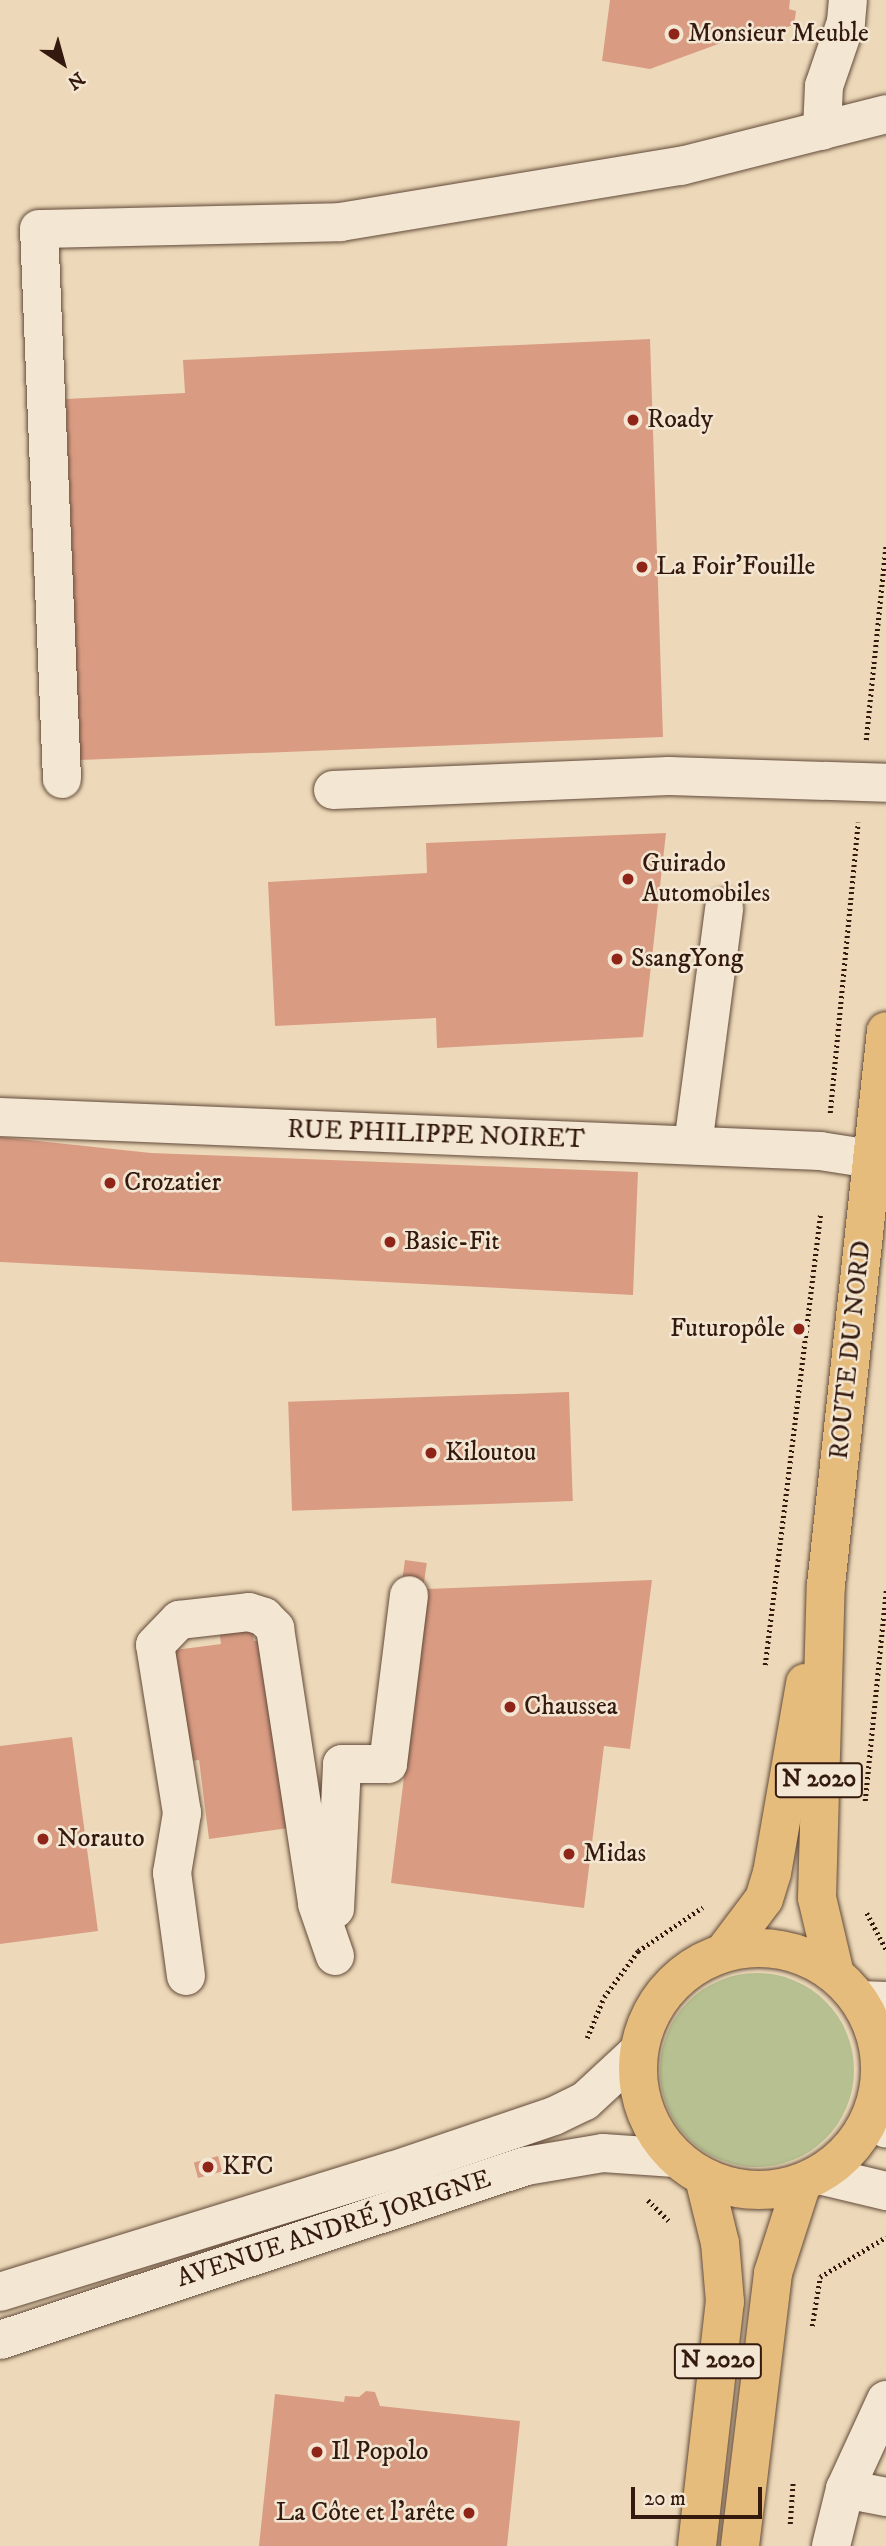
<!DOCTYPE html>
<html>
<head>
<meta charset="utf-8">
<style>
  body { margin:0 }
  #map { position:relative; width:886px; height:2546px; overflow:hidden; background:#edd9b9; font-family:"IM FELL DW Pica",serif }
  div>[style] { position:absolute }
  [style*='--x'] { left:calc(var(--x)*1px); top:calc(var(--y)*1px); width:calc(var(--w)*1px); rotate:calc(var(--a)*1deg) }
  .green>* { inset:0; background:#b6c091 }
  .round { border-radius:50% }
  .building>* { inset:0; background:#d99c83; transform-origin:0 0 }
  .path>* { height:4.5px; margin-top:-2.25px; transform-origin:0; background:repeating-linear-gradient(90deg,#341a0e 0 2px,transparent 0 5.5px) }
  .roads { filter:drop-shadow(0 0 2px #624a39) drop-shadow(0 0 2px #624a39) }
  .minor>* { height:38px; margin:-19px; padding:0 19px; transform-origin:19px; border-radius:19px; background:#f3e6d2 }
  .major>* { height:38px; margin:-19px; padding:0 19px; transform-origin:19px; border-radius:19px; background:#e6bc7c }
  .major>.ring { margin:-19px; padding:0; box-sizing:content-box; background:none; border:38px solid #e6bc7c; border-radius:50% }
  .dots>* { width:19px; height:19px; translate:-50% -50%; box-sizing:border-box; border:4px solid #f3e6d2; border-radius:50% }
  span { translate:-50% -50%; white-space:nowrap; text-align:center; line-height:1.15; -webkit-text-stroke:5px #f3e6d2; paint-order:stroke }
  .shield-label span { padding:2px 5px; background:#f3e6d2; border:2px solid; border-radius:5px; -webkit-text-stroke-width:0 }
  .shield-label { font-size:24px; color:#341a0e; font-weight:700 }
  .poi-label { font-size:26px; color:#341a0e }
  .left { translate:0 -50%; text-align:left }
  .right { translate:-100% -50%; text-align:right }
  .street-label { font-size:26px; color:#341a0e }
  .north { position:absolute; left:28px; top:28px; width:70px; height:70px; -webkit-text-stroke:5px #f3e6d2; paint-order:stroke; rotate:144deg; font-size:19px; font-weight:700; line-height:28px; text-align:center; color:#341a0e }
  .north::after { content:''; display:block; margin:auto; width:24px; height:32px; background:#341a0e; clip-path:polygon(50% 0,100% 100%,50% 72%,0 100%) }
  .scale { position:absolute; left:631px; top:2487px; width:131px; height:32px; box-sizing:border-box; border:4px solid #341a0e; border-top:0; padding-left:9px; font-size:21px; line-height:24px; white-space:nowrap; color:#341a0e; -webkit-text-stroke:5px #f3e6d2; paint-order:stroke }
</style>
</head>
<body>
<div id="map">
  <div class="green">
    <i class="round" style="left:660px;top:1973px;width:194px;height:194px"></i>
  </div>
  <div class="building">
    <i style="clip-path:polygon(610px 0,790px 0,789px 9px,796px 11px,794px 25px,773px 31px,774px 37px,758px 43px,751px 32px,650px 69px,602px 61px)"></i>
    <i style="clip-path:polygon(650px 339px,663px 737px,80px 760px,66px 399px,185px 393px,183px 360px)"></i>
    <i style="clip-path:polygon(666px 833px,643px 1037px,437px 1048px,436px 1018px,275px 1026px,268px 882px,427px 873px,426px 843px)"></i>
    <i style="clip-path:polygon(0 1137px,151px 1153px,638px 1172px,633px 1295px,0 1262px)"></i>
    <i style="left:569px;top:1392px;width:109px;height:281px;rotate:88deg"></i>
    <i style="left:405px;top:1560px;width:22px;height:25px;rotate:8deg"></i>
    <i style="clip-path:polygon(652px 1580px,630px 1749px,604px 1746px,584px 1908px,391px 1883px,427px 1589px)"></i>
    <i style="clip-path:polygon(252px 1625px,254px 1641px,265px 1640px,289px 1828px,209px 1839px,199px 1760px,189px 1761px,175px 1650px,221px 1644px,219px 1629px)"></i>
    <i style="clip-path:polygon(72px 1737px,98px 1931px,0 1944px,0 1746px)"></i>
    <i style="left:218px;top:2156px;width:16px;height:25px;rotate:75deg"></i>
    <i style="clip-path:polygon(366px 2391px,375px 2392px,380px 2406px,520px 2421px,507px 2546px,259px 2546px,275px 2394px,344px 2402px,345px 2396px,359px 2397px)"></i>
  </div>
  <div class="path">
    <i style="--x:866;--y:740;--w:198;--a:-84.2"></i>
    <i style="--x:830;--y:1113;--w:292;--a:-84.5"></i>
    <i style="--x:765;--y:1665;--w:453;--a:-83"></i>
    <i style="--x:865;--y:1801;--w:212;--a:-84.3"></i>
    <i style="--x:867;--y:1913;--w:41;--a:62.2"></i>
    <i style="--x:587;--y:2038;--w:44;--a:-67.5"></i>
    <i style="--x:604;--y:1997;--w:57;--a:-53.5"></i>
    <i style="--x:638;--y:1951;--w:78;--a:-34.1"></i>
    <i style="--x:648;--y:2200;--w:30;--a:45"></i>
    <i style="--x:812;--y:2326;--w:50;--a:-80.7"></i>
    <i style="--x:820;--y:2277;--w:77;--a:-31.2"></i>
    <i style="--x:790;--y:2524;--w:43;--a:-86"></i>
  </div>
  <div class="roads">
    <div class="minor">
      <i style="--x:822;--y:131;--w:45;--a:-87.5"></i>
      <i style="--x:824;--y:86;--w:68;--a:-71"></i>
      <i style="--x:846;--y:22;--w:22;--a:-85"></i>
      <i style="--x:62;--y:779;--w:550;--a:-92.39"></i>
      <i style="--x:39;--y:229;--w:302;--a:-1.3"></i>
      <i style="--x:341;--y:222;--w:345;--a:-9.4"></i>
      <i style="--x:681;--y:166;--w:211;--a:-14.2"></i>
      <i style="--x:333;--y:790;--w:336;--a:-2.4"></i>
      <i style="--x:669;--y:776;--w:217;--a:1.8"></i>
      <i style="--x:0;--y:1117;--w:821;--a:2.37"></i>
      <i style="--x:820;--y:1151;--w:52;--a:8.9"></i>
      <i style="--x:693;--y:1145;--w:239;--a:-82.5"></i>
      <i style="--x:335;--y:1909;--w:145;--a:-87.2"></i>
      <i style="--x:342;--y:1764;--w:46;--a:0"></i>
      <i style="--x:388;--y:1764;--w:170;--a:-82.9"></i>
      <i style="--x:186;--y:1976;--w:104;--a:-97.7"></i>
      <i style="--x:172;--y:1873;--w:61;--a:-80.5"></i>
      <i style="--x:182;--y:1813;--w:170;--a:-99.1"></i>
      <i style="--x:155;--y:1645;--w:35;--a:-46"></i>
      <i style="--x:179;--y:1620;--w:70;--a:-6.5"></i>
      <i style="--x:249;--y:1612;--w:16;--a:18"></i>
      <i style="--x:264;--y:1617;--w:16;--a:45"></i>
      <i style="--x:275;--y:1628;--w:279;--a:81.3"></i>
      <i style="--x:317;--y:1904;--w:55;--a:70.9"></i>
      <i style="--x:860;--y:2000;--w:26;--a:2"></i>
      <i style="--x:881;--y:2070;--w:6;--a:-31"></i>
      <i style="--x:875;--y:2106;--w:25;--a:64"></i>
      <i style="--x:819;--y:2175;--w:69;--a:13.4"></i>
      <i style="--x:0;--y:2292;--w:410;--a:-17.2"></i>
      <i style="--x:392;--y:2171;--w:171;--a:-18.8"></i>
      <i style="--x:554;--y:2116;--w:34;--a:-26"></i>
      <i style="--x:585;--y:2101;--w:72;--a:-42.8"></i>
      <i style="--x:0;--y:2340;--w:554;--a:-18.3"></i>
      <i style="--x:526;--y:2166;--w:78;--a:-9.6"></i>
      <i style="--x:603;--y:2153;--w:72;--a:4"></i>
      <i style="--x:845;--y:2489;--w:42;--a:11"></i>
      <i style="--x:831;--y:2546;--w:59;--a:-76.2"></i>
      <i style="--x:845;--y:2489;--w:98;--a:-65.3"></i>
    </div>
    <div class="major">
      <i class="ring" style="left:638px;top:1948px;width:204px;height:204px"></i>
      <i style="--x:724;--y:1952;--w:66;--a:-53"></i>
      <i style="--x:764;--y:1899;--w:27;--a:-73"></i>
      <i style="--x:772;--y:1873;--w:193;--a:-80.1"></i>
      <i style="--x:835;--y:1974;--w:78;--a:-103.3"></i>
      <i style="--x:817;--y:1898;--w:313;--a:-88.4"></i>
      <i style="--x:826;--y:1585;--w:557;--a:-83.82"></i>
      <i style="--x:697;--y:2546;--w:246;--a:-83.5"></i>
      <i style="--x:725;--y:2302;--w:59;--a:-94.8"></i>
      <i style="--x:720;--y:2243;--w:67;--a:-103.8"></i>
      <i style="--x:740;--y:2546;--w:275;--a:-83.1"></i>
      <i style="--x:773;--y:2273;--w:95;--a:-72.1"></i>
    </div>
  </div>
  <div class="dots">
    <i style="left:674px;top:34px;background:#8f2418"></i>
    <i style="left:633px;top:420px;background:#8f2418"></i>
    <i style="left:642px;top:567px;background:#8f2418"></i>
    <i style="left:628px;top:879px;background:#8f2418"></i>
    <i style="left:617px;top:959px;background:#8f2418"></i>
    <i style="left:110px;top:1183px;background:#8f2418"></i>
    <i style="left:390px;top:1242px;background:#8f2418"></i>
    <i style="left:799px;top:1329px;background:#8f2418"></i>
    <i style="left:431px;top:1453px;background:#8f2418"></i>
    <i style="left:510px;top:1707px;background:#8f2418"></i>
    <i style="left:43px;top:1839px;background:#8f2418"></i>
    <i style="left:569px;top:1854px;background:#8f2418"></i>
    <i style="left:208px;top:2167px;background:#8f2418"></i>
    <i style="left:317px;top:2452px;background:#8f2418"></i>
    <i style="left:469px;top:2513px;background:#8f2418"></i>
  </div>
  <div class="shield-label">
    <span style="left:819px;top:1780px">N 2020</span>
    <span style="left:718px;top:2361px">N 2020</span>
  </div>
  <div class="poi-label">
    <span class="left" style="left:688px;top:34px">Monsieur Meuble</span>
    <span class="left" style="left:647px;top:420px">Roady</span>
    <span class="left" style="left:656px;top:567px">La Foir'Fouille</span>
    <span class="left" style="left:642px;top:879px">Guirado<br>Automobiles</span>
    <span class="left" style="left:631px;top:959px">SsangYong</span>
    <span class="left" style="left:124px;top:1183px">Crozatier</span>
    <span class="left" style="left:404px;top:1242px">Basic-Fit</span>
    <span class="right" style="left:785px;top:1329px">Futuropôle</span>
    <span class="left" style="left:445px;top:1453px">Kiloutou</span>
    <span class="left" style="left:524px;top:1707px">Chaussea</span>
    <span class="left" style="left:57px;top:1839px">Norauto</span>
    <span class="left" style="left:583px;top:1854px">Midas</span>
    <span class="left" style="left:222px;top:2167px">KFC</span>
    <span class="left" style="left:331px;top:2452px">Il Popolo</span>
    <span class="right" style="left:455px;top:2513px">La Côte et l'arête</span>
  </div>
  <div class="street-label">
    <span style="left:436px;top:1135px;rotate:2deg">RUE PHILIPPE NOIRET</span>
    <span style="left:851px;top:1350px;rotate:-84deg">ROUTE DU NORD</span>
    <span style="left:334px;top:2229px;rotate:-18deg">AVENUE ANDRÉ JORIGNE</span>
  </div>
  <div class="north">N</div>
  <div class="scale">20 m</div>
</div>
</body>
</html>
